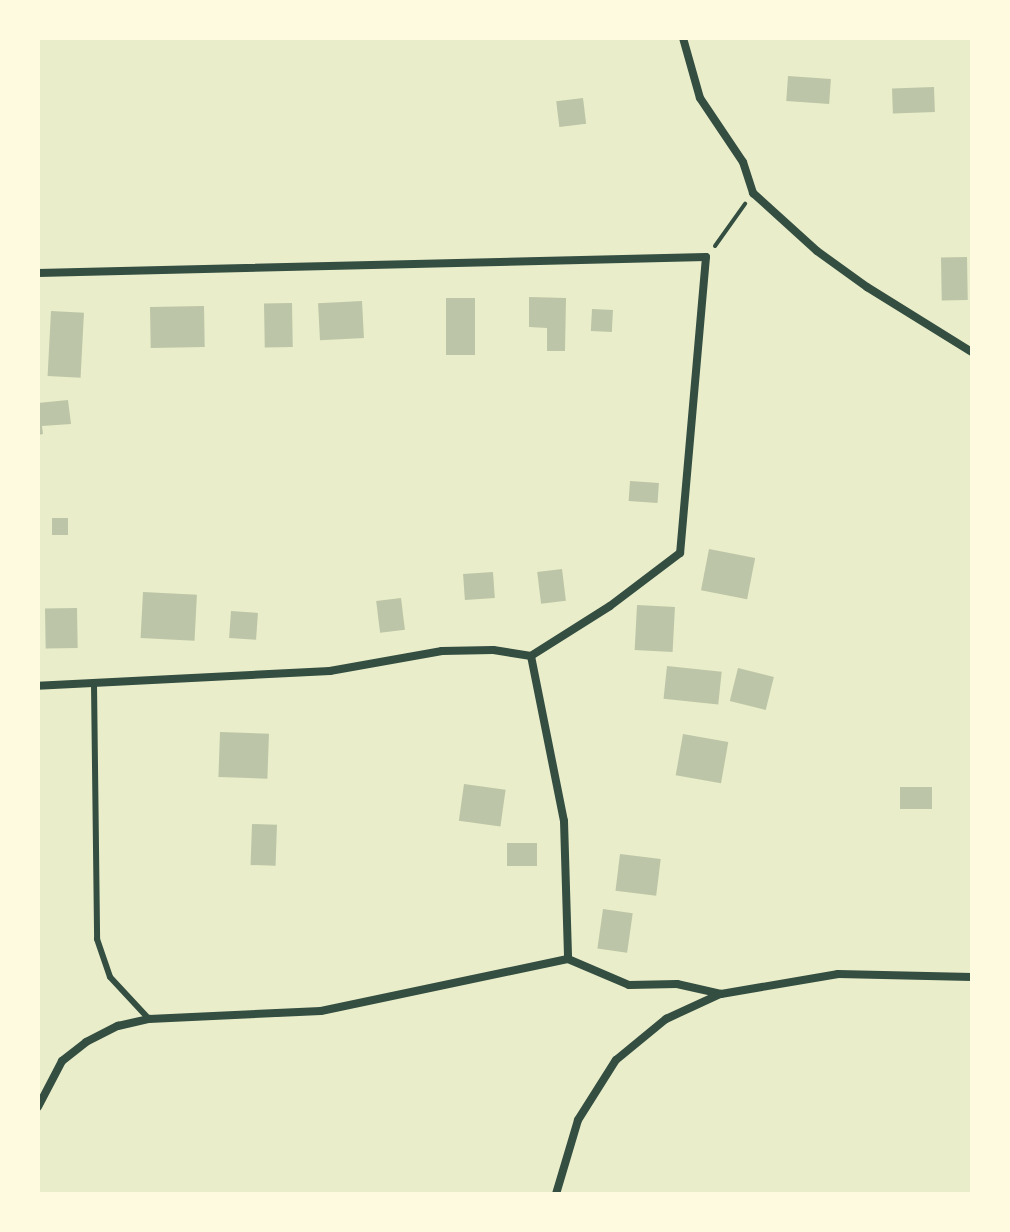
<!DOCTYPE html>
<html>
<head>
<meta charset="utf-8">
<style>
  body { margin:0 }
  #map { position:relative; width:1010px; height:1232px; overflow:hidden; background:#e9edc9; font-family:"Open Sans",sans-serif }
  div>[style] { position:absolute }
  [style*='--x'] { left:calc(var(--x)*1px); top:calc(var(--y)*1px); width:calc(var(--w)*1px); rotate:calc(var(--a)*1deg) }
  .building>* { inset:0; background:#bcc5a7; transform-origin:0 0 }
  .path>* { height:4px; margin:-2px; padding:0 2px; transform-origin:2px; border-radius:2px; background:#344e41 }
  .service>* { height:6px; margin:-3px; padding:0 3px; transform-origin:3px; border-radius:3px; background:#344e41 }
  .minor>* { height:8px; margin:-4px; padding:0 4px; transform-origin:4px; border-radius:4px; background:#344e41 }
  span { translate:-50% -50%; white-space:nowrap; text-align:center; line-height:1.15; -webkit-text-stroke:6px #fefae0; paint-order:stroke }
  .frame { position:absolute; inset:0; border:40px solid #fefae0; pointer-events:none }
</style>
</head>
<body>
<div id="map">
  <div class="building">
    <i style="left:788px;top:76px;width:43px;height:25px;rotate:4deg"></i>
    <i style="left:934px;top:87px;width:25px;height:42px;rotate:88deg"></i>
    <i style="left:583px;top:98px;width:26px;height:27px;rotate:83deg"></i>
    <i style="left:967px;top:257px;width:43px;height:26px;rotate:89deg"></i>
    <i style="clip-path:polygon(529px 297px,566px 298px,565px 351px,547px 351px,547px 328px,529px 327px)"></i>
    <i style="left:446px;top:298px;width:29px;height:57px"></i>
    <i style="left:362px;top:301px;width:37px;height:44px;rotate:87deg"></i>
    <i style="left:292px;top:303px;width:44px;height:28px;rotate:89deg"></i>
    <i style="left:204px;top:306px;width:41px;height:54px;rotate:89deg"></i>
    <i style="left:592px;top:309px;width:21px;height:22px;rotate:3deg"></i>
    <i style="left:51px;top:311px;width:33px;height:65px;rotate:3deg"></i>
    <i style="clip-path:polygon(68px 400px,71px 424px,42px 426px,43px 434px,38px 435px,38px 403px)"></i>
    <i style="left:630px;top:481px;width:29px;height:20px;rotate:4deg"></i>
    <i style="left:52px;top:518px;width:16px;height:17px"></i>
    <i style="left:709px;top:549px;width:47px;height:42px;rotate:11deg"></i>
    <i style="left:562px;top:569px;width:32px;height:25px;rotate:83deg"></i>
    <i style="left:493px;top:572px;width:26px;height:30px;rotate:86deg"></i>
    <i style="left:143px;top:592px;width:54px;height:46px;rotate:3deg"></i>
    <i style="left:401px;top:598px;width:32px;height:25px;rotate:83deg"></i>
    <i style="left:637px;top:605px;width:38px;height:45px;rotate:3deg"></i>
    <i style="left:77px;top:608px;width:40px;height:32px;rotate:89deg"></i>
    <i style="left:231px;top:611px;width:27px;height:27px;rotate:4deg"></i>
    <i style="left:667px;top:666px;width:55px;height:33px;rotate:6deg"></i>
    <i style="left:738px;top:668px;width:37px;height:34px;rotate:14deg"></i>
    <i style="left:220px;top:732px;width:49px;height:45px;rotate:2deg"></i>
    <i style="left:683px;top:734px;width:46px;height:42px;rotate:10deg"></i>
    <i style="left:464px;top:784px;width:42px;height:37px;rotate:8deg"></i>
    <i style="left:900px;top:787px;width:32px;height:22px"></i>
    <i style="left:252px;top:824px;width:25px;height:41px;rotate:2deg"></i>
    <i style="left:507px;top:843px;width:30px;height:23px"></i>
    <i style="left:620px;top:854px;width:41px;height:37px;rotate:7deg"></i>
    <i style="left:603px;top:909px;width:30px;height:40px;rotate:8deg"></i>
  </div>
  <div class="path">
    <i style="--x:715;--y:246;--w:52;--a:-54.5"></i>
  </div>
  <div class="service">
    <i style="--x:94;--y:684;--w:255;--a:89.3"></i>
    <i style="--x:97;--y:939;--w:40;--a:71.1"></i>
    <i style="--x:110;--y:977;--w:57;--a:47.1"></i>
  </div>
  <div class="minor">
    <i style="--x:683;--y:38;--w:62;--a:74.2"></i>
    <i style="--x:700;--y:98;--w:77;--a:56.1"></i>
    <i style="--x:743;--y:162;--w:33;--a:72"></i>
    <i style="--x:753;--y:193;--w:86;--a:42.2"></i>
    <i style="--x:817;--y:251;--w:62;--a:35.8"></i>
    <i style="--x:867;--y:287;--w:123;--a:31.8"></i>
    <i style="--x:38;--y:273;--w:668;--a:-1.37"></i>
    <i style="--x:706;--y:257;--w:297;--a:95"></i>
    <i style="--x:680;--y:553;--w:88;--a:142.9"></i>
    <i style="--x:610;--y:606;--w:93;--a:147.7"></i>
    <i style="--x:531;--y:656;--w:38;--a:-171"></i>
    <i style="--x:493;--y:650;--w:51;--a:178.9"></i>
    <i style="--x:442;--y:651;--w:114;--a:169.9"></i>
    <i style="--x:330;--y:671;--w:292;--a:177.1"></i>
    <i style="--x:531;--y:656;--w:168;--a:78.7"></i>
    <i style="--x:564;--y:821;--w:138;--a:88.3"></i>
    <i style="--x:568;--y:959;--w:66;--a:23.1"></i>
    <i style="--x:629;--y:985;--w:48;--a:-1.2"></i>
    <i style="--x:677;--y:984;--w:45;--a:12.8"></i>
    <i style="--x:721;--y:994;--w:119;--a:-9.7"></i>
    <i style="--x:838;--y:974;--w:134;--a:1.3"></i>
    <i style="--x:38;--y:1107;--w:52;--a:-62.4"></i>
    <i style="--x:62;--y:1061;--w:31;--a:-38"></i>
    <i style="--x:86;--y:1042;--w:36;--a:-27"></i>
    <i style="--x:118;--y:1026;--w:32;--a:-13"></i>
    <i style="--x:149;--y:1019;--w:172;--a:-2.7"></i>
    <i style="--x:321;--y:1011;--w:252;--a:-11.9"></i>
    <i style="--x:556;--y:1194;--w:77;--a:-73.4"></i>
    <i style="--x:578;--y:1120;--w:71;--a:-57.7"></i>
    <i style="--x:616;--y:1060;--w:65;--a:-39.4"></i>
    <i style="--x:666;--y:1019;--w:60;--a:-24.8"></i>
  </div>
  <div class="frame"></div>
</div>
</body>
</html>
